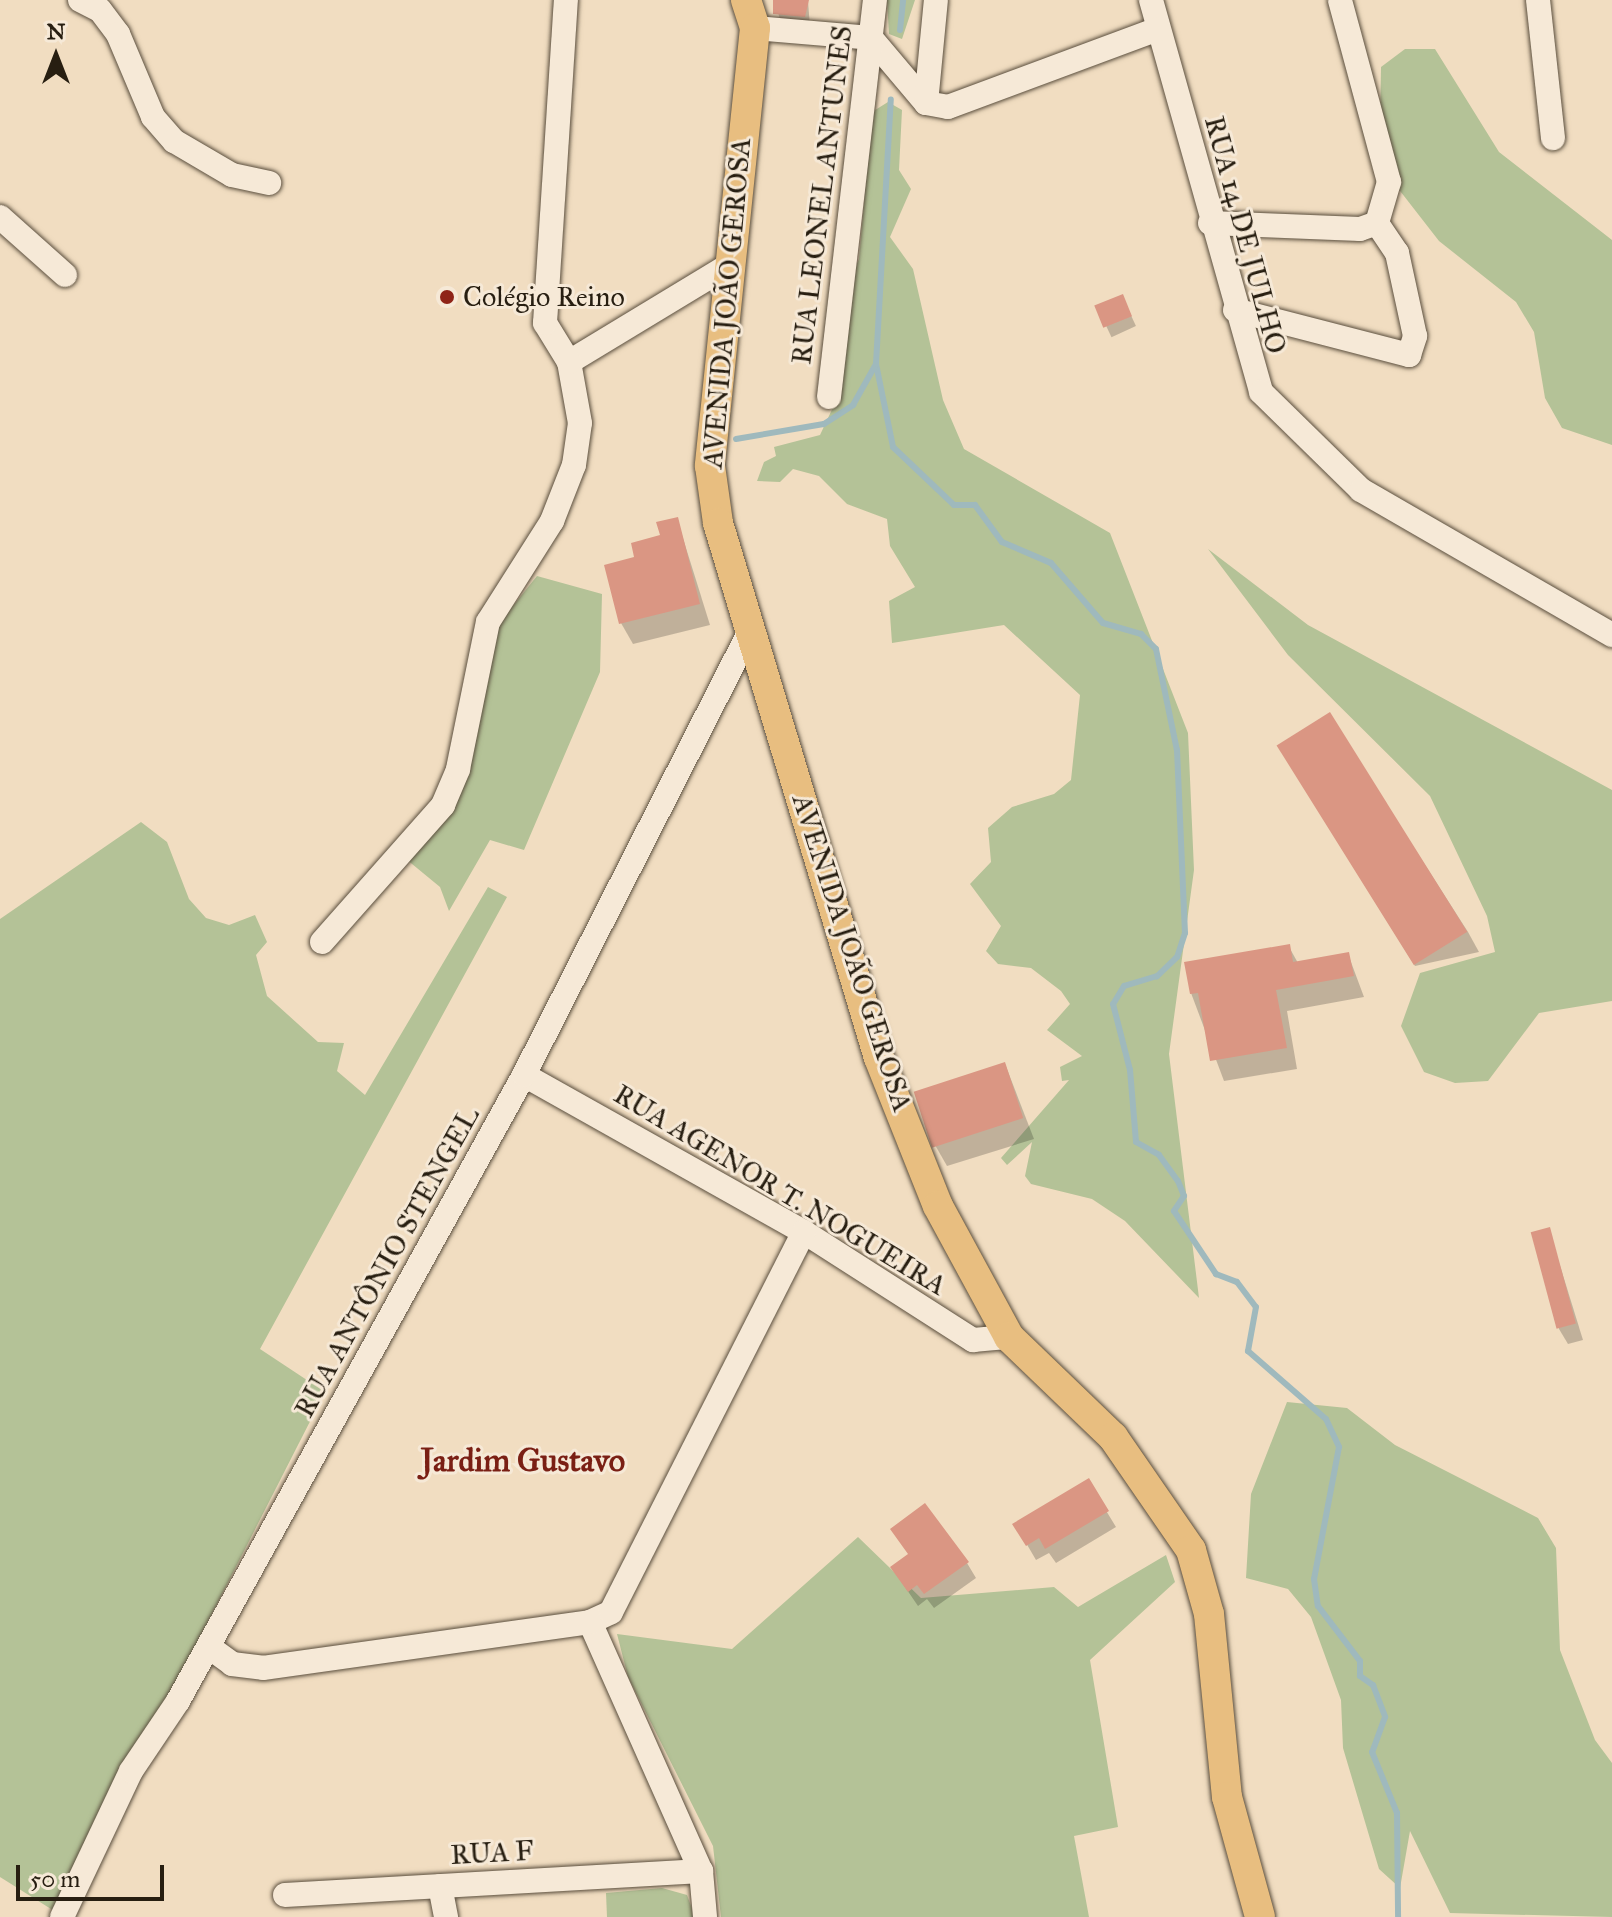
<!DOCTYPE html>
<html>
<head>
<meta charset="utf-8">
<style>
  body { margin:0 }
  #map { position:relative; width:1612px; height:1917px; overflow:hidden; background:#f1ddc1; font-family:"IM FELL Great Primer",serif }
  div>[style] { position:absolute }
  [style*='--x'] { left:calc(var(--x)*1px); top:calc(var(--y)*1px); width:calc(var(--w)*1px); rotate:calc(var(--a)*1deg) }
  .green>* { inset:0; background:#b4c297 }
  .shadow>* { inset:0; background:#0003; transform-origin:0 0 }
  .stream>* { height:6px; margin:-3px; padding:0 3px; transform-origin:3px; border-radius:3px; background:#9fb9bd }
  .building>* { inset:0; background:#da9683; transform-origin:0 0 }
  .roads { filter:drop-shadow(0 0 2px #5a4e3d) drop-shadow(0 0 2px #5a4e3d) }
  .minor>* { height:24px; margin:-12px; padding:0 12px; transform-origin:12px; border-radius:12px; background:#f6e9d7 }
  .major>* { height:30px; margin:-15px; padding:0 15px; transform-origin:15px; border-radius:15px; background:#e8be80 }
  .dots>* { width:22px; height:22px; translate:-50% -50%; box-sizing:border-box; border:4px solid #f6e9d7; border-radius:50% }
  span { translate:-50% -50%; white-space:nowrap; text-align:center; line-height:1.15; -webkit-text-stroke:6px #f6e9d7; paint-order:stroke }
  .street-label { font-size:28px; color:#271e11 }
  .poi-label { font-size:28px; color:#271e11 }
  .left { translate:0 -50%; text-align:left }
  .quarter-label { font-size:32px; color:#7a1f14; font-weight:700 }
  .north { position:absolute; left:16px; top:16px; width:80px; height:80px; -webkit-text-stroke:6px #f6e9d7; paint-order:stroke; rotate:0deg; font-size:22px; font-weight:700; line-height:32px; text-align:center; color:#271e11 }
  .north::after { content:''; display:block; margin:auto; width:28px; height:36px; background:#271e11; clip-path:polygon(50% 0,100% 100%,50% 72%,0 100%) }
  .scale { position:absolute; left:16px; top:1865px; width:148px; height:36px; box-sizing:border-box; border:4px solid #271e11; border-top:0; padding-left:10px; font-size:24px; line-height:28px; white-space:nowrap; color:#271e11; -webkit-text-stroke:6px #f6e9d7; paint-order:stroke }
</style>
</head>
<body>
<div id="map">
  <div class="green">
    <i style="clip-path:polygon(887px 0,915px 0,902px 39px,889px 34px)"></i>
    <i style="clip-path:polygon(1405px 49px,1435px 49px,1499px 152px,1612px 240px,1612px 445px,1562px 428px,1545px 398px,1534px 332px,1516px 302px,1439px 241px,1397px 187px,1380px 127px,1381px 67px)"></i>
    <i style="clip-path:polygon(888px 102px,902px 110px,899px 170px,911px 189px,890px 237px,913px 269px,943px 400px,964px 449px,1110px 533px,1188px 733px,1194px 870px,1169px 1054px,1199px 1298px,1125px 1221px,1092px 1199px,1031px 1184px,1025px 1176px,1032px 1142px,1007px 1165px,1001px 1158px,1069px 1080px,1062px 1081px,1060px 1067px,1082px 1056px,1047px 1030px,1070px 1004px,1061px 991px,1031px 968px,998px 964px,986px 951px,1001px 926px,970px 884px,991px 862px,988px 828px,1012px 807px,1054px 794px,1071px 780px,1080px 695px,1004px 625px,892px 643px,889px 601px,915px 587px,890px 546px,887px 519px,847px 504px,819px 476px,793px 469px,780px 482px,757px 481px,764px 462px,776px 456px,774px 447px,820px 435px,836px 401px,849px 282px,859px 259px,872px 112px)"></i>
    <i style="clip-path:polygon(1208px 549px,1308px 625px,1612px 790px,1612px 1001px,1539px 1013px,1488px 1081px,1455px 1083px,1424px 1072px,1401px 1026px,1420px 973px,1495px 952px,1487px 916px,1430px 796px,1288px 655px)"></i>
    <i style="clip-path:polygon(537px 576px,602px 594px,600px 672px,524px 850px,490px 840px,449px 911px,440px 887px,406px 859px,447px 810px,496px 627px)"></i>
    <i style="clip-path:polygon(141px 822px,167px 842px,189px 899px,206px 918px,229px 925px,255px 915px,267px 942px,256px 955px,267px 996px,318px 1042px,344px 1043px,337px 1071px,365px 1095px,488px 887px,507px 897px,260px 1349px,325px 1392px,59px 1914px,0 1877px,0 919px)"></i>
    <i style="clip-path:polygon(1287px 1402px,1347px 1408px,1395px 1445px,1538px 1518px,1556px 1548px,1560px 1650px,1595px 1740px,1612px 1763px,1612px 1917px,1450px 1913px,1410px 1831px,1400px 1888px,1379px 1869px,1343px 1748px,1341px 1700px,1311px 1617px,1288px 1589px,1246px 1578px,1251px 1494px)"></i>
    <i style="clip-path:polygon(858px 1537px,921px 1598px,1054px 1587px,1078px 1607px,1166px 1555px,1175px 1582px,1090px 1660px,1118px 1827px,1074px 1836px,1089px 1917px,721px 1917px,713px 1846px,628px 1677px,617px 1634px,732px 1649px)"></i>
    <i style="clip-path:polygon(662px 1888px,687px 1895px,695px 1917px,607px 1917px,606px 1893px)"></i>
  </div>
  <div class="shadow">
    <i style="clip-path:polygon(775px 0,808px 1px,810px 27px,781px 24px)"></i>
    <i style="left:1122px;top:296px;width:33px;height:27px;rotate:65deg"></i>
    <i style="clip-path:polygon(677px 519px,710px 625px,633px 644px,621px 623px,637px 559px)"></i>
    <i style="clip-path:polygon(1329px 715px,1468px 932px,1479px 952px,1415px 966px,1291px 767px)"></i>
    <i style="clip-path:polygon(1289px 947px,1298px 963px,1348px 954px,1364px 997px,1287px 1011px,1297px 1069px,1224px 1081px,1191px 993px)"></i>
    <i style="clip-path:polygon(1005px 1064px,1034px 1139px,947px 1166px,935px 1145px)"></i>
    <i style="clip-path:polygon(1549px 1230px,1583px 1340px,1568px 1344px,1559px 1329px)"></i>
    <i style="clip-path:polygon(1088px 1481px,1116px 1527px,1056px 1563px,1049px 1553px,1036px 1560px,1015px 1524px)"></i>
    <i style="clip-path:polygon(967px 1563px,976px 1578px,934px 1608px,927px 1599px,918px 1606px,892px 1568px)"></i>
  </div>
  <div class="stream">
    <i style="--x:900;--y:30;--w:30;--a:-84"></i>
    <i style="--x:876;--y:364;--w:85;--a:78.4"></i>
    <i style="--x:893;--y:447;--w:84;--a:43.6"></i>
    <i style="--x:954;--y:505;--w:21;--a:0"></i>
    <i style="--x:975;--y:505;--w:46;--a:53.9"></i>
    <i style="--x:1002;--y:542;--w:53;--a:23.2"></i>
    <i style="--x:1051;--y:563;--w:79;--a:49.1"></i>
    <i style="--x:1103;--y:623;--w:40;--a:16"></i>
    <i style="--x:1141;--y:634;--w:21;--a:45"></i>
    <i style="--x:1156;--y:649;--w:103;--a:78.3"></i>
    <i style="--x:1177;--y:750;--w:183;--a:87.5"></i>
    <i style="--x:1185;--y:933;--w:25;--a:108"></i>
    <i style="--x:1177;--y:957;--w:28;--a:136"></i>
    <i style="--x:1157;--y:976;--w:34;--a:163"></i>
    <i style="--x:1124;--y:986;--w:21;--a:121"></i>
    <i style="--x:1113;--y:1004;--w:68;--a:75.6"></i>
    <i style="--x:1130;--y:1070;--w:72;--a:85.2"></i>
    <i style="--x:1136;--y:1142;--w:26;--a:29"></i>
    <i style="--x:1159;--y:1155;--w:32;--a:54"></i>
    <i style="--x:1178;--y:1181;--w:16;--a:68"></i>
    <i style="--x:1184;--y:1196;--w:18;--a:124"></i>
    <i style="--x:1174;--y:1211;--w:76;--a:56.3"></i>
    <i style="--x:1216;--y:1274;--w:22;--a:21"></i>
    <i style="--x:1237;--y:1282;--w:31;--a:53"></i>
    <i style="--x:1256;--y:1307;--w:45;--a:100.3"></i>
    <i style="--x:1248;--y:1351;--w:103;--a:41.1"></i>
    <i style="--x:1326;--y:1419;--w:31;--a:65"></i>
    <i style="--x:1339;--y:1447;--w:134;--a:100.7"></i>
    <i style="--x:1314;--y:1579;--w:27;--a:82"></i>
    <i style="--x:1318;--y:1606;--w:69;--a:52.6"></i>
    <i style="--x:1360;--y:1661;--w:15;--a:90"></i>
    <i style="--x:1360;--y:1676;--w:16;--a:35"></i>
    <i style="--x:1373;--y:1685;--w:34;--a:69"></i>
    <i style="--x:1385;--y:1717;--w:37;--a:110"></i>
    <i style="--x:1372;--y:1752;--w:66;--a:67.7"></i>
    <i style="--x:1397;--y:1813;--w:104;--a:89.4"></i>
    <i style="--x:736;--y:439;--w:89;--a:-9.7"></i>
    <i style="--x:824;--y:424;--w:35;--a:-33"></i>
    <i style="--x:853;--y:405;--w:47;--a:-60.7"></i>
    <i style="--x:876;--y:364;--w:265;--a:-86.8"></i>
  </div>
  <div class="building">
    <i style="clip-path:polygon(773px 0,809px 0,805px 17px,773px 14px)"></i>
    <i style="left:1123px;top:294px;width:24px;height:31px;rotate:68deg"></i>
    <i style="clip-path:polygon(678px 517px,700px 604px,619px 624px,604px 565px,634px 557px,631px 543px,660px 535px,656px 522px)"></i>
    <i style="left:1330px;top:712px;width:259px;height:63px;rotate:58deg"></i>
    <i style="clip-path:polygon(1290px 944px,1293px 962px,1349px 952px,1354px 976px,1276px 990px,1287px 1048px,1210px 1061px,1198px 993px,1190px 994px,1184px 962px)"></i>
    <i style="left:1005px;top:1062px;width:59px;height:96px;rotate:72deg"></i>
    <i style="left:1550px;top:1227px;width:100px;height:20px;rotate:75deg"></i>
    <i style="clip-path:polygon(1089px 1478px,1109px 1511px,1045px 1549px,1039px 1538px,1026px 1546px,1012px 1524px)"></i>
    <i style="clip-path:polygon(925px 1503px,969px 1562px,924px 1594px,917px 1585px,908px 1592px,890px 1567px,908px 1554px,890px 1529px)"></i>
  </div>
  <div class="roads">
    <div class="minor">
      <i style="--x:80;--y:0;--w:22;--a:27"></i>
      <i style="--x:100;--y:10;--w:30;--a:53"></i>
      <i style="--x:118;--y:34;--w:90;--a:67.1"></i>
      <i style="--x:153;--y:117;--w:32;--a:49"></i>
      <i style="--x:174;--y:141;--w:67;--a:30.4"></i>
      <i style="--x:232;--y:175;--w:38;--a:12"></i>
      <i style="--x:1151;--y:0;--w:407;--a:74.3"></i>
      <i style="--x:1261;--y:392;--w:140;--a:44.4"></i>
      <i style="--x:1361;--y:490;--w:290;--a:30"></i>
      <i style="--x:1538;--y:0;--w:139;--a:83.8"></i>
      <i style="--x:755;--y:28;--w:116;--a:4.9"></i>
      <i style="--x:871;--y:38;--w:85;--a:49.8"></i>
      <i style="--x:926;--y:103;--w:22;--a:10"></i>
      <i style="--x:948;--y:107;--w:224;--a:-20.4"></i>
      <i style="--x:926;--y:103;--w:103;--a:-84.5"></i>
      <i style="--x:0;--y:217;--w:87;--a:41.7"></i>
      <i style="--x:1210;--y:223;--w:150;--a:2.3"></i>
      <i style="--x:1360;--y:229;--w:18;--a:-19"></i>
      <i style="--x:1377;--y:223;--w:43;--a:-73.7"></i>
      <i style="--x:1389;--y:182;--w:188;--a:-105.1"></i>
      <i style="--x:1235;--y:310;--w:180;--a:14.5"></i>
      <i style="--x:1409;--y:355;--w:20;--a:-72"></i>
      <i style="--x:1415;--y:336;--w:85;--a:-102.2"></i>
      <i style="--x:1397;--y:253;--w:36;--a:-124"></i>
      <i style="--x:569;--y:362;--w:184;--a:-31.2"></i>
      <i style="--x:829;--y:397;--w:400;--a:-83.4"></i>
      <i style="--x:322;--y:942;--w:183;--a:-48.5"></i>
      <i style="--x:443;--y:805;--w:39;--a:-67"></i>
      <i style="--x:458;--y:769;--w:150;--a:-78.5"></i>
      <i style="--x:488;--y:622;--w:120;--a:-57.6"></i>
      <i style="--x:552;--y:521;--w:60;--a:-68.6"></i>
      <i style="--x:574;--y:465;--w:42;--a:-81.9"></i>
      <i style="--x:580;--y:423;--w:62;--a:-100.2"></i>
      <i style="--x:569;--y:362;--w:46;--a:-121.6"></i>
      <i style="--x:545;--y:323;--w:324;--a:-86.3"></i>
      <i style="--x:524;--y:1075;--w:321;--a:29.3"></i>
      <i style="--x:804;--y:1232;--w:201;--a:32.6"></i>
      <i style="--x:973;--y:1340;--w:36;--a:-5"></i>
      <i style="--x:590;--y:1622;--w:273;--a:66"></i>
      <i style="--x:701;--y:1871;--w:46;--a:85"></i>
      <i style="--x:209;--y:1647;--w:29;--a:36"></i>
      <i style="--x:232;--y:1664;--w:31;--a:7"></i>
      <i style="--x:263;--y:1668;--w:330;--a:-8"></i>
      <i style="--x:590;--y:1622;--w:23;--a:-25"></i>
      <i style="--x:611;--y:1612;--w:426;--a:-63.1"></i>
      <i style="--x:440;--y:1886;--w:32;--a:79"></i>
      <i style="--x:285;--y:1895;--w:417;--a:-3.3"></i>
      <i style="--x:62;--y:1917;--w:161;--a:-64.7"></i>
      <i style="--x:131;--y:1771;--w:84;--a:-56.1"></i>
      <i style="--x:178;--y:1701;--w:715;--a:-61.07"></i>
      <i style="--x:524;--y:1075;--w:500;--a:-63.03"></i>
    </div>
    <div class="major">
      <i style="--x:746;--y:0;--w:29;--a:72"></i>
      <i style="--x:755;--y:28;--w:440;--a:95.9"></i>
      <i style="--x:710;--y:466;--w:58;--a:82"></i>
      <i style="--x:718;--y:523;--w:559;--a:73.25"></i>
      <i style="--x:879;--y:1058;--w:159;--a:68.3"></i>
      <i style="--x:938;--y:1206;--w:149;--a:61.5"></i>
      <i style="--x:1009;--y:1337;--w:144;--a:43.9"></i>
      <i style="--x:1113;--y:1437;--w:137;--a:55.4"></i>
      <i style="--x:1191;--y:1550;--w:66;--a:74.3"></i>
      <i style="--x:1209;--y:1614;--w:184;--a:84.4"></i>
      <i style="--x:1227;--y:1797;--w:124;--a:74.6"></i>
    </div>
  </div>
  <div class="dots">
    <i style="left:447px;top:297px;background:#8f2418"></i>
  </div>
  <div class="street-label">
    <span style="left:822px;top:195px;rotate:-83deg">RUA LEONEL ANTUNES</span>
    <span style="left:1245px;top:235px;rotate:75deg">RUA 14 DE JULHO</span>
    <span style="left:727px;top:303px;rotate:-85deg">AVENIDA JOÃO GEROSA</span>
    <span style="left:852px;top:953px;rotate:72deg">AVENIDA JOÃO GEROSA</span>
    <span style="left:780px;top:1190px;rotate:31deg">RUA AGENOR T. NOGUEIRA</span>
    <span style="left:387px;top:1262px;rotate:-61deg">RUA ANTÔNIO STENGEL</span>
    <span style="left:492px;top:1853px;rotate:-3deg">RUA F</span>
  </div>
  <div class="poi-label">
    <span class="left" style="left:463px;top:297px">Colégio Reino</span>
  </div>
  <div class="quarter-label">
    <span style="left:523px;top:1461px">Jardim Gustavo</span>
  </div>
  <div class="north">N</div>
  <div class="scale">50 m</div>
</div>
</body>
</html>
